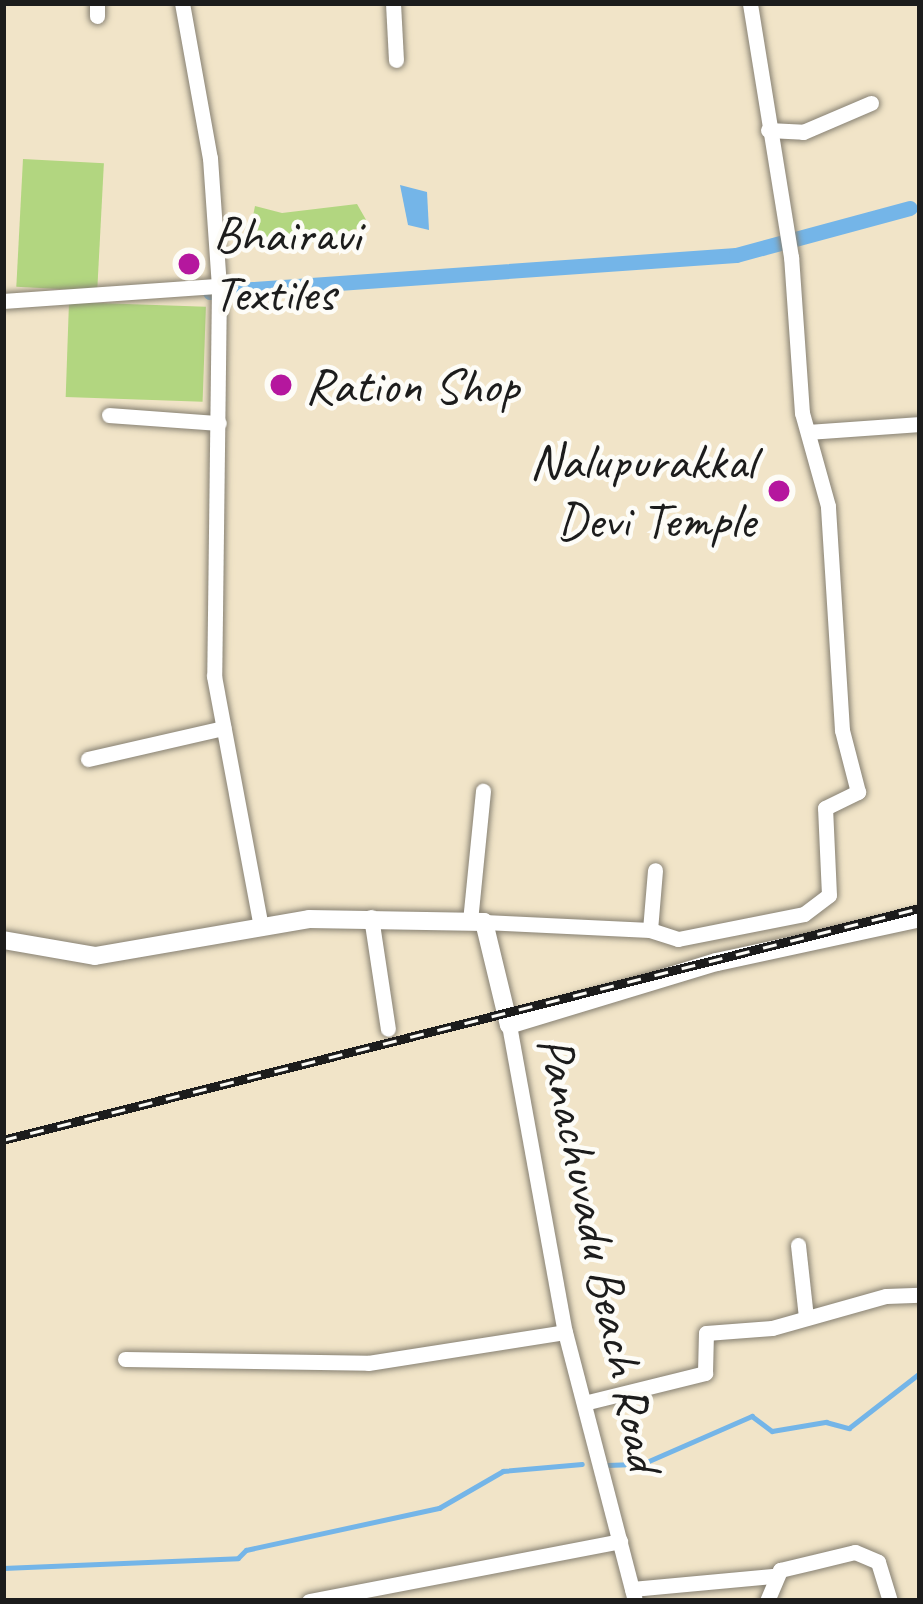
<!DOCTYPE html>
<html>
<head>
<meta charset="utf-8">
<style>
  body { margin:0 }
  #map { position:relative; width:923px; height:1604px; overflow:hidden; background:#f1e4c8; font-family:Caveat,sans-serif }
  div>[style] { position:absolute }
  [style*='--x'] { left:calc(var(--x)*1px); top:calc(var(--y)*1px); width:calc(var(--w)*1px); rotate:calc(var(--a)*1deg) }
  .green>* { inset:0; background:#b2d680; transform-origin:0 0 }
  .water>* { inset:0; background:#74b5e8 }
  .stream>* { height:4.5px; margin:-2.25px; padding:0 2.25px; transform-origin:2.25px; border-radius:2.25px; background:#74b5e8 }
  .canal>* { height:15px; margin:-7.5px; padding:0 7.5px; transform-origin:7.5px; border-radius:7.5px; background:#74b5e8 }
  .roads { filter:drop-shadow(0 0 3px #868072) drop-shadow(0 0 3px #868072) }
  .minor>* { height:15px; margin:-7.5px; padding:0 7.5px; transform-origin:7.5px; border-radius:7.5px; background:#fff }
  .major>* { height:18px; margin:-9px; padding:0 9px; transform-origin:9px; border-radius:9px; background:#fff }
  .rail>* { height:9px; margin-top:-4.5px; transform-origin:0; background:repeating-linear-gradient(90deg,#fdfcf7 0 14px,#1c1c1c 0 28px); box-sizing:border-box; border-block:3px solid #1c1c1c }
  .dots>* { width:33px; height:33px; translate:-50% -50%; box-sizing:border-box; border:6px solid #fdfcf7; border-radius:50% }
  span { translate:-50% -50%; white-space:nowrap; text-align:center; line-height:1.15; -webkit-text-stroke:9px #fdfcf7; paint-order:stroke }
  .poi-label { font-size:51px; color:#1c1c1c }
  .left { translate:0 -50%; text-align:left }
  .right { translate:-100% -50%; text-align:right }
  .street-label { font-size:51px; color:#1c1c1c }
  .frame { position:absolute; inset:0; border:6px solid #1c1c1c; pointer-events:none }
</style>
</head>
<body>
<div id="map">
  <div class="green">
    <i style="left:23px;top:159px;width:81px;height:128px;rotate:3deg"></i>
    <i style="clip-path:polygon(357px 204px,369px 225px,284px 251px,263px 246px,252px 221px,255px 206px,282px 213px)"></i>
    <i style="left:69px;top:302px;width:137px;height:95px;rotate:2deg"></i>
  </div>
  <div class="water">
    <i style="clip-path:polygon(400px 185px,427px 192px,429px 230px,408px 225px)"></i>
  </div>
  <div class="stream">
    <i style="--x:607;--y:1465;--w:35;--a:-2"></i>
    <i style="--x:642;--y:1464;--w:120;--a:-23.6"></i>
    <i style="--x:752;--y:1416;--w:25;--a:37"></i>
    <i style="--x:772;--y:1431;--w:55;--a:-9.5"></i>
    <i style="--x:826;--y:1422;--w:24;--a:15"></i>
    <i style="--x:849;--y:1428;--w:90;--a:-37.8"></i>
    <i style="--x:3;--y:1568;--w:235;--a:-2.4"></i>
    <i style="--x:238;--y:1558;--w:11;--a:-45"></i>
    <i style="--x:246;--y:1550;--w:198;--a:-12.3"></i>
    <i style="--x:439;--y:1508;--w:74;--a:-30"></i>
    <i style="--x:503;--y:1471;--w:79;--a:-5.1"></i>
  </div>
  <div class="canal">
    <i style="--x:210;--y:292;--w:527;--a:-4.02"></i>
    <i style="--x:736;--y:255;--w:180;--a:-15.1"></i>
  </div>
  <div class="roads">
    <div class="minor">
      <i style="--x:97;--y:3;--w:13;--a:90"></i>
      <i style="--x:182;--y:3;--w:158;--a:79.8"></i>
      <i style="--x:210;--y:158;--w:128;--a:86"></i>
      <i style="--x:219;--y:286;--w:390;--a:90.7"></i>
      <i style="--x:214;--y:676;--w:256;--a:79.4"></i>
      <i style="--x:393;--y:3;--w:57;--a:87"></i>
      <i style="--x:768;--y:130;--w:35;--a:3"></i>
      <i style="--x:803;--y:132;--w:74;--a:-23.1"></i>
      <i style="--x:3;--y:301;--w:217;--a:-4"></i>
      <i style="--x:109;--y:415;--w:110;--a:4.2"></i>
      <i style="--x:808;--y:432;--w:112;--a:-4.1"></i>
      <i style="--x:88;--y:759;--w:139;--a:-12.9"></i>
      <i style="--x:371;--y:917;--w:113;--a:81.4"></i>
      <i style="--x:470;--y:921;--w:131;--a:-84.3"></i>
      <i style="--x:484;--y:922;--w:166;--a:2.8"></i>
      <i style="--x:650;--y:930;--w:29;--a:18"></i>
      <i style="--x:678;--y:939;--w:128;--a:-11.2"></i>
      <i style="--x:804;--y:914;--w:31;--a:-37"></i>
      <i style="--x:829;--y:895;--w:87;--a:-92.6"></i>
      <i style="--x:825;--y:808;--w:37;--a:-26"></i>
      <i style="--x:858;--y:792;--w:64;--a:-104.5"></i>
      <i style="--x:842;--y:730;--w:224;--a:-93.6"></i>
      <i style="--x:828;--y:506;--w:97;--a:-105.6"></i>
      <i style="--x:802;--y:413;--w:156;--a:-94"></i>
      <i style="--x:791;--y:257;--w:257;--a:-99.2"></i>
      <i style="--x:650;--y:930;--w:60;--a:-85.2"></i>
      <i style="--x:509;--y:1025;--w:312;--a:79.7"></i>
      <i style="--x:565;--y:1332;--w:278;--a:75.4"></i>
      <i style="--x:798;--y:1245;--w:73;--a:83.7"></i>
      <i style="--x:125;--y:1359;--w:243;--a:0.9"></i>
      <i style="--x:368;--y:1363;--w:199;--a:-8.9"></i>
      <i style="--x:584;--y:1403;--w:125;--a:-13.9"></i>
      <i style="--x:705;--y:1373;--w:40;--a:-88.6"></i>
      <i style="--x:706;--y:1333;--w:66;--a:-4.3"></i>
      <i style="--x:772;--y:1328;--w:118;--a:-15.7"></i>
      <i style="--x:886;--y:1296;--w:34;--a:-2"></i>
      <i style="--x:632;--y:1589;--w:141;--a:-5.3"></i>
      <i style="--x:309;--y:1601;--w:317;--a:-10.9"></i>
      <i style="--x:767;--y:1601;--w:34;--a:-67"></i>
      <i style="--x:780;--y:1570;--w:77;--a:-13.5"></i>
      <i style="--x:855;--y:1552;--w:25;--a:23"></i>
      <i style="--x:878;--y:1562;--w:41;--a:72.9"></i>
    </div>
    <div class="major">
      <i style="--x:3;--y:940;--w:93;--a:9.9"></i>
      <i style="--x:95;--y:956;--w:217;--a:-9.8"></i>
      <i style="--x:309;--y:919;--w:175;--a:1"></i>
      <i style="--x:484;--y:922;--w:106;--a:76.4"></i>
      <i style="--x:509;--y:1025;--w:217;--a:-16.9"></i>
      <i style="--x:717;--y:962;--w:208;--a:-12.2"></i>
    </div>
  </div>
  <div class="rail">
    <i style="--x:3;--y:1140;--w:946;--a:-14.2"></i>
  </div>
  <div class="dots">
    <i style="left:189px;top:264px;background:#b5179e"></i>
    <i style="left:281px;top:385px;background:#b5179e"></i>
    <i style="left:779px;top:491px;background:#b5179e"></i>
  </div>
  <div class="poi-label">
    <span class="left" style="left:213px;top:264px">Bhairavi<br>Textiles</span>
    <span class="left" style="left:305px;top:385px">Ration Shop</span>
    <span class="right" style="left:755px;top:491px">Nalupurakkal<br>Devi Temple</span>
  </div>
  <div class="street-label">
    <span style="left:600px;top:1253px;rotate:78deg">Panachuvadu Beach Road</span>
  </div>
  <div class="frame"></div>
</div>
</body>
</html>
